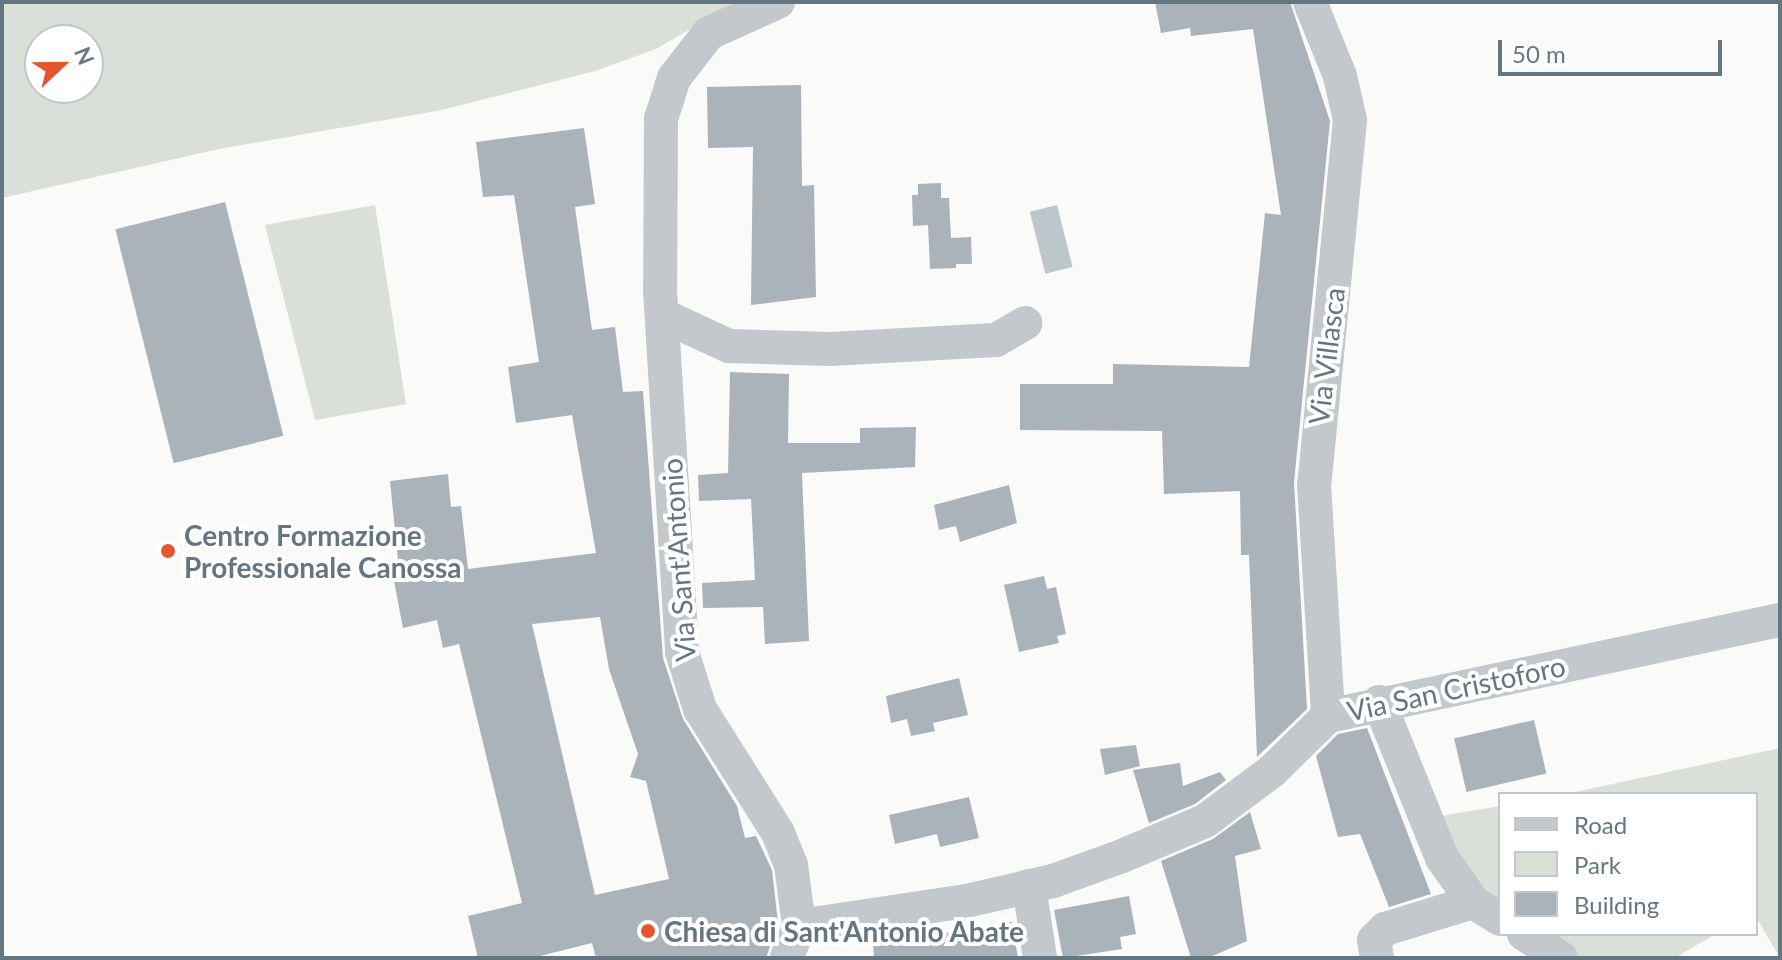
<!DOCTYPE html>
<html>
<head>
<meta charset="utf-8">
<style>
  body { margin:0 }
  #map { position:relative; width:1782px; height:960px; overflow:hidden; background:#fafaf8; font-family:Lato,sans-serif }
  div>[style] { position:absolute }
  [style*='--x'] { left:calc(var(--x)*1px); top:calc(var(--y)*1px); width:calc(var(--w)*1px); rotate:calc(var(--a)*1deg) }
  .green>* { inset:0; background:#dadfd7 }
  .water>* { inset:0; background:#bbc7cb; transform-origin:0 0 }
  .building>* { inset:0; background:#aab3b9; transform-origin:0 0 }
  .minor>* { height:34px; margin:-17px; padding:0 17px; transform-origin:17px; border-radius:17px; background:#c3c8cc }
  .dots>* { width:22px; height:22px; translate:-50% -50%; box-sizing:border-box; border:4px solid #fff; border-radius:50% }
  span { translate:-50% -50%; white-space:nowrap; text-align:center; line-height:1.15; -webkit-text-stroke:8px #fff; paint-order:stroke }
  .street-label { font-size:28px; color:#657683 }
  .poi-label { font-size:28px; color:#657683; font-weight:700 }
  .left { translate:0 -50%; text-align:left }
  .frame { position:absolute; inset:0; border:4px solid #657683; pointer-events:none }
  .legend { position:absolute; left:1498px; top:792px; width:260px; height:144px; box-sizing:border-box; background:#fff; border:2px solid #c1c8cd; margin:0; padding:10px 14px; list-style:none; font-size:24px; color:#657683 }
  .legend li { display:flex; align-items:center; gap:16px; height:40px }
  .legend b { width:40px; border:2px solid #c1c8cd }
  .north { position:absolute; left:24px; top:24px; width:80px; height:80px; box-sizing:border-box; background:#fff; border:2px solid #c1c8cd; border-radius:50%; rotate:68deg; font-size:22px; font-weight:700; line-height:32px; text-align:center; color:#657683 }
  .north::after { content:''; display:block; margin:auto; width:28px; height:36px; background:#e4572e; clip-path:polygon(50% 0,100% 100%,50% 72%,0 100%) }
  .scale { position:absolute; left:1498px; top:40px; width:224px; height:36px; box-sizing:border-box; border:4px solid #657683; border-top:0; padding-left:10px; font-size:24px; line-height:28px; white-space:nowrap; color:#657683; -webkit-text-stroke:6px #fff; paint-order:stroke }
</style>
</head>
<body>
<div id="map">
  <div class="green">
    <i style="clip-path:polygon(evenodd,2px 2px,737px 2px,656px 49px,595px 71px,442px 110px,219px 149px,2px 198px,2px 2px,40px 40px,88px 40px,88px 88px,40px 88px,40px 40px)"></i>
    <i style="clip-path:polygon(375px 205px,406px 404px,315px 420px,265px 225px)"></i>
    <i style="clip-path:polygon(1780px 748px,1780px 958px,1756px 917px,1756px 794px,1566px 794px)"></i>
    <i style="clip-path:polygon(1500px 806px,1500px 912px,1429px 818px)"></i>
    <i style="clip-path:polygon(1535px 934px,1716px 934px,1674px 958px,1573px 958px)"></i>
  </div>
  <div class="water">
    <i style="left:1057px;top:205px;width:64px;height:28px;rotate:76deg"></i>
  </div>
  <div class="building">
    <i style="clip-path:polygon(1155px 2px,1290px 2px,1330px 121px,1294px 482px,1307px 709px,1257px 757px,1249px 555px,1241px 555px,1240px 491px,1164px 494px,1162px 431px,1020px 430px,1020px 384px,1113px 384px,1113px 364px,1249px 367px,1265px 213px,1281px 215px,1253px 29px,1191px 36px,1190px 28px,1161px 33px)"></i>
    <i style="clip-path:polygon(801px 85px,802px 186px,814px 185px,816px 297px,751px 305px,753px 147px,708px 148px,707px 87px)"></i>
    <i style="clip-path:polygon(evenodd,584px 128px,595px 204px,575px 207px,592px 330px,615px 327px,623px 392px,643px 391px,663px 658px,683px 719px,737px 806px,745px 838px,756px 836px,772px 870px,778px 923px,766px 958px,596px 958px,592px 943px,532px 958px,478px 958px,468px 916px,522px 903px,459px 644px,443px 648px,437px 620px,403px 628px,394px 581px,400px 580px,390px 481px,448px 474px,451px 507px,461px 506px,468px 569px,596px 553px,572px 415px,516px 423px,508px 367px,539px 362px,514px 195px,483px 197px,476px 142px,584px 128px,600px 617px,609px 669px,638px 754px,630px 777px,646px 781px,669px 879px,595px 895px,532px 624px,600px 617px)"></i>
    <i style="clip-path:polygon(941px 183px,941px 198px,949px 198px,951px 238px,971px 237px,972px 264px,956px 264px,956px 268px,930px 269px,928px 225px,913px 226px,912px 195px,918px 195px,918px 184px)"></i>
    <i style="left:225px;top:202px;width:241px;height:113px;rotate:76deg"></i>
    <i style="clip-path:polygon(730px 372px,789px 374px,788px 443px,860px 443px,860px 428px,916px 427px,915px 467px,802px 473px,809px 641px,765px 644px,763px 607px,703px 608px,702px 583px,755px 580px,751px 499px,699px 501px,698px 475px,728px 473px)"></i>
    <i style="clip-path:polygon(1009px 485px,1017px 523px,960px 542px,956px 526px,939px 530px,934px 505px)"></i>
    <i style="clip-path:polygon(1044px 576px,1047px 589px,1056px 587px,1066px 634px,1057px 636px,1059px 643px,1019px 652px,1004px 585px)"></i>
    <i style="clip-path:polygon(959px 678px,968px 715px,933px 723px,935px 731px,911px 736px,907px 719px,891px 723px,886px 696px)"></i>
    <i style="left:1534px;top:720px;width:55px;height:82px;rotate:77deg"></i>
    <i style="clip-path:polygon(1367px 728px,1431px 894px,1389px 907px,1360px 834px,1338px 837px,1316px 756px,1338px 734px)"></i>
    <i style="clip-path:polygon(1136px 745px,1140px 766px,1105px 775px,1100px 749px)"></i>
    <i style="clip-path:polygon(1180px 763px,1183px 786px,1220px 772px,1226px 780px,1195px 804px,1149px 823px,1133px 770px)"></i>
    <i style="clip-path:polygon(969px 797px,979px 838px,940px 847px,937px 834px,895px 844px,889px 815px)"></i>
    <i style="clip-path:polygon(1250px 812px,1261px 849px,1235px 856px,1247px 941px,1208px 958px,1191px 958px,1161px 861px,1213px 839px)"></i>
    <i style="clip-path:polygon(1129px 896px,1136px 934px,1120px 937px,1122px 949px,1063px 958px,1054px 910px)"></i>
    <i style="clip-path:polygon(1012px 922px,1018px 958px,874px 958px,873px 945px)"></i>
  </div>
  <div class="minor">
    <i style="--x:778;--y:2;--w:76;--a:155.8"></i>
    <i style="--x:709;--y:33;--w:57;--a:127.9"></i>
    <i style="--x:674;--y:78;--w:43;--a:107.6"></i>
    <i style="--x:661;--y:119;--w:171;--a:90.3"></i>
    <i style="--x:660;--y:290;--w:363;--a:86.5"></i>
    <i style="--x:682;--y:652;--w:60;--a:72.5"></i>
    <i style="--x:700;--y:709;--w:146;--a:57.8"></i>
    <i style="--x:778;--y:833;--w:35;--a:68"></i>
    <i style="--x:791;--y:865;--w:62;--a:82.5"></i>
    <i style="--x:799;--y:926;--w:34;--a:111"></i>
    <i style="--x:1310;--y:2;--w:80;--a:67.9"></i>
    <i style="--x:1340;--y:76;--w:45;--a:77.2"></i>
    <i style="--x:1350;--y:120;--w:366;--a:95.6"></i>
    <i style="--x:1314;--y:484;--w:232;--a:86.5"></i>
    <i style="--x:664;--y:316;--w:72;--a:24.8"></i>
    <i style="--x:729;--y:346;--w:101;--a:1.7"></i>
    <i style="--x:830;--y:349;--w:166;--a:-3.1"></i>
    <i style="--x:996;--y:340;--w:34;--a:-30"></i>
    <i style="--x:1379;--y:702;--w:168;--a:68"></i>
    <i style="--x:1442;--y:858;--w:54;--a:54.8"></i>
    <i style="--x:1473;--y:902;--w:32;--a:32"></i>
    <i style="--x:1029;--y:886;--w:73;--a:81.3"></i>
    <i style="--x:799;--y:926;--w:169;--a:-8.5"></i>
    <i style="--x:966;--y:901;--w:89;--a:-12.9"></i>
    <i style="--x:1053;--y:881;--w:73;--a:-19.9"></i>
    <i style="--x:1122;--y:856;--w:90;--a:-22.9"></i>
    <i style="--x:1205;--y:821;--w:84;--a:-36.7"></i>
    <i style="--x:1272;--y:771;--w:78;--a:-44.5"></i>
    <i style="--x:1328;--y:716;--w:462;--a:-12"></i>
    <i style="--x:1524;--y:934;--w:44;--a:33"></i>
    <i style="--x:1377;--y:958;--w:18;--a:-99"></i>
    <i style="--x:1374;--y:940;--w:16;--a:-45"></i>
    <i style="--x:1385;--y:929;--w:92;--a:-17.1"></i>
  </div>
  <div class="dots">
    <i style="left:168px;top:551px;background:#e4572e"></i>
    <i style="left:648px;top:931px;background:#e4572e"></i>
  </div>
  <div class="street-label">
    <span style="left:1326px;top:356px;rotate:-83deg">Via Villasca</span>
    <span style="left:678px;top:560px;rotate:-94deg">Via Sant'Antonio</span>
    <span style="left:1456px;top:688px;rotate:-12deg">Via San Cristoforo</span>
  </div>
  <div class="poi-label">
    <span class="left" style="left:184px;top:551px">Centro Formazione<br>Professionale Canossa</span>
    <span class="left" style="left:664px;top:931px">Chiesa di Sant'Antonio Abate</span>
  </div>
  <div class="frame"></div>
  <ul class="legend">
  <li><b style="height:10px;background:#c3c8cc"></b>Road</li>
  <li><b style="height:22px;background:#dadfd7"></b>Park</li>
  <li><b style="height:22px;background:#aab3b9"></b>Building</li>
  </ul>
  <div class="north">N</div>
  <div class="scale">50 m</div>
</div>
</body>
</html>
